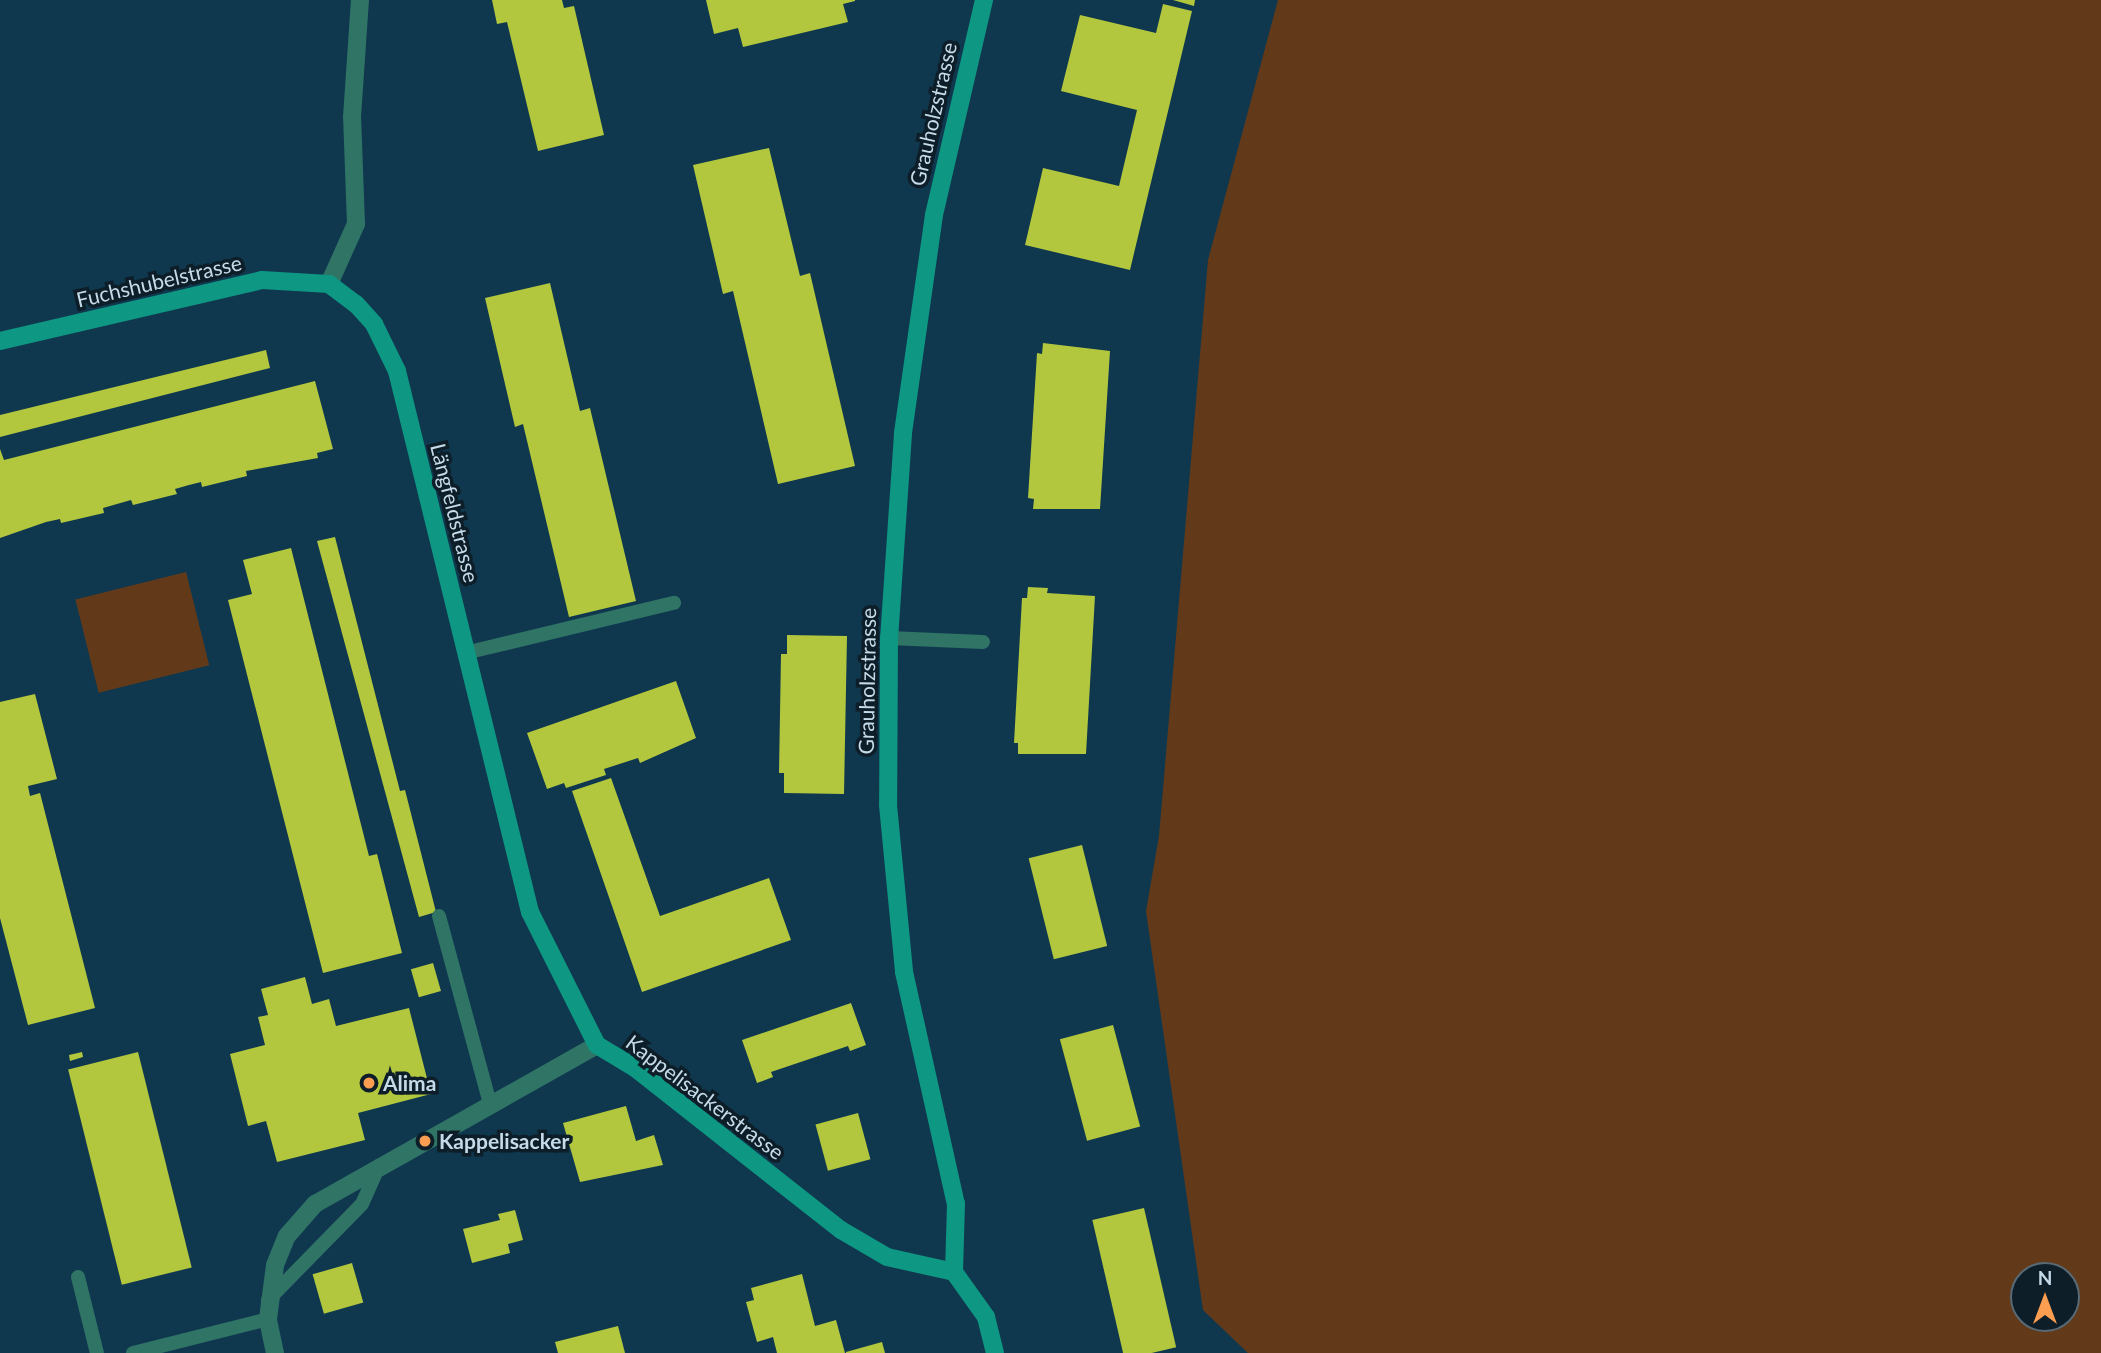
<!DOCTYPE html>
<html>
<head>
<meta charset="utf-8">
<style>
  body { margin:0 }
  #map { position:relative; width:2101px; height:1353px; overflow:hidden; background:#0f384f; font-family:Lato,sans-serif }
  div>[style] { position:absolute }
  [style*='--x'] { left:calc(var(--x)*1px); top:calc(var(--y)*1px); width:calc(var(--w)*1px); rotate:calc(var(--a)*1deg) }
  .green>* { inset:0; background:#623a19; transform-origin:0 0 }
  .building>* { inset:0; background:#b2c73d; transform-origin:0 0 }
  .lane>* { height:14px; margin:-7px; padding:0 7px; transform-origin:7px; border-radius:7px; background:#307466 }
  .street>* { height:18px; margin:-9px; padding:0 9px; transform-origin:9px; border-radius:9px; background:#307466 }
  .secondary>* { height:18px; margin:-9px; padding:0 9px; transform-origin:9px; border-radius:9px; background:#0e9782 }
  .dots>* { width:19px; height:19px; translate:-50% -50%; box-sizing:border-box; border:4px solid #0d1e28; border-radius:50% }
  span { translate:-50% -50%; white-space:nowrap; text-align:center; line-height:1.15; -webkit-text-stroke:7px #0d1e28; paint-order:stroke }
  .street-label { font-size:21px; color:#c6dbe9 }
  .poi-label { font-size:21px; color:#c6dbe9; font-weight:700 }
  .left { translate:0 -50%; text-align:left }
  .north { position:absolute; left:2010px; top:1262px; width:70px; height:70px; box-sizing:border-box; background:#0d1e28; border:2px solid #576a75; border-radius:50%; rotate:0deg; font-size:19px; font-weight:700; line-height:28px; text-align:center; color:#c6dbe9 }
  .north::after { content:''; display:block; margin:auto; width:24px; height:32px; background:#fb9e51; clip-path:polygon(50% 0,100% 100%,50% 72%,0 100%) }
</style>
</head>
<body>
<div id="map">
  <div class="green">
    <i style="clip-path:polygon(evenodd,1278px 0,2101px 0,2101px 1353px,1248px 1353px,1203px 1310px,1146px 911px,1159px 836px,1208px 260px,1278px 0,2066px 1276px,2066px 1318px,2024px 1318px,2024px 1276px,2066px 1276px)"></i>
    <i style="left:186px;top:572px;width:96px;height:114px;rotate:76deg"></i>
  </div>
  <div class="building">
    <i style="clip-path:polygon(492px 0,562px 0,564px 8px,574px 6px,604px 135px,538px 151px,507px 22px,497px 24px)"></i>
    <i style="clip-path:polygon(706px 0,855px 0,855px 1px,843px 4px,848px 22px,743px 47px,738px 28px,714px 34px)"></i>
    <i style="clip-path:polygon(1173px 0,1195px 0,1194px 6px)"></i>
    <i style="clip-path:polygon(1163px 4px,1192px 11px,1130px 270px,1025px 245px,1043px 168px,1119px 186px,1137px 110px,1061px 91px,1080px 15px,1156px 33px)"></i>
    <i style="clip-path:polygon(769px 148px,800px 276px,810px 273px,855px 466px,778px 484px,733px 291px,723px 294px,693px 165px)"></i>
    <i style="clip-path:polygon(550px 283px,580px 411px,590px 408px,636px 601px,569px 617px,523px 424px,515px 427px,485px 298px)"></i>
    <i style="clip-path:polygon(1043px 343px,1110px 351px,1100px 509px,1033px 509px,1034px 499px,1028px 498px,1037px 353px,1042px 354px)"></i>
    <i style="clip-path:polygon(266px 350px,270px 368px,0 437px,0 415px)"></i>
    <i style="clip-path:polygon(315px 381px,333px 449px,317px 453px,318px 458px,246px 471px,247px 476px,202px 487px,201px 482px,189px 485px,175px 489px,177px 494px,133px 505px,131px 500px,103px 508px,104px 513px,61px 523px,60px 519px,46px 522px,0 538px,0 449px,4px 460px)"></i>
    <i style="clip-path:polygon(335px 537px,400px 791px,405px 790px,436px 912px,419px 917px,317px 541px)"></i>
    <i style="clip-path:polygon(291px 548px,369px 856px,377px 854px,402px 953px,323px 973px,228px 600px,252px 594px,243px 560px)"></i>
    <i style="clip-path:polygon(1028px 587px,1048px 588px,1047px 593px,1095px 596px,1086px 754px,1018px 754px,1018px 743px,1014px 743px,1022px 598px,1027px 598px)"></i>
    <i style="clip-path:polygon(787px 635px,847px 636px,844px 794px,784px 793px,784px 773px,779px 773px,781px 654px,787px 654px)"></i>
    <i style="clip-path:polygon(676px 681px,696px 738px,640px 763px,638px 758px,604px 769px,606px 775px,566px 788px,564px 783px,547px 789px,527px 733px)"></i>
    <i style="clip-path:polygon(35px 694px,57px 779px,28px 786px,30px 796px,40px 793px,95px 1008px,28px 1025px,0 918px,0 702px)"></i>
    <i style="clip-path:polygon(611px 778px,660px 916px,769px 878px,791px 940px,642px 992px,572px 791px)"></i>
    <i style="left:1082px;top:845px;width:104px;height:55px;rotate:76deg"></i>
    <i style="left:433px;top:963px;width:29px;height:23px;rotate:74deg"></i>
    <i style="clip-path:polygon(305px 977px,312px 1004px,329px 999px,336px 1026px,409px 1008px,431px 1094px,358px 1113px,365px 1140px,277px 1162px,266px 1121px,248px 1126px,230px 1054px,265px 1045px,258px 1017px,268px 1015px,261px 989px)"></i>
    <i style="clip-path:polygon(851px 1003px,866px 1045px,850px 1051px,848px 1046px,771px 1072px,773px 1077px,757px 1083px,742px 1040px)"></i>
    <i style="left:1113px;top:1025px;width:105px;height:55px;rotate:75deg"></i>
    <i style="clip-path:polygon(82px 1052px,83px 1057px,70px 1061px,69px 1055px)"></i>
    <i style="left:138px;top:1052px;width:222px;height:72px;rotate:76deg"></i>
    <i style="clip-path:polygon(626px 1106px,636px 1141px,654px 1135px,663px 1165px,580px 1182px,563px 1123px)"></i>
    <i style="left:858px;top:1113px;width:48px;height:44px;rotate:75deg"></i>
    <i style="left:1144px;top:1208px;width:143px;height:53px;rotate:77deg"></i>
    <i style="clip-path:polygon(515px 1210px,523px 1240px,508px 1244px,510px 1253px,472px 1263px,463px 1229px,500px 1220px,498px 1214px)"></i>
    <i style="left:352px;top:1263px;width:41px;height:41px;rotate:74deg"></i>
    <i style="clip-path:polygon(802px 1274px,815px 1326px,836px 1320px,845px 1353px,777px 1353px,773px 1337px,757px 1342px,746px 1302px,754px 1300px,751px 1288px)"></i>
    <i style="clip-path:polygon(618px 1326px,625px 1353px,558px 1353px,555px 1342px)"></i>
    <i style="clip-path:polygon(882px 1342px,885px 1353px,846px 1353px,846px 1352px)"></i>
  </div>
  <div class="lane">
    <i style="--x:889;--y:638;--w:94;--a:2.4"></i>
    <i style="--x:465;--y:653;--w:215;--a:-13.5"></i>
    <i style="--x:439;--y:916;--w:195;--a:74.8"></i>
    <i style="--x:78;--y:1277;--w:78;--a:76"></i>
    <i style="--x:268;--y:1300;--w:134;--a:-45.6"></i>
    <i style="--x:362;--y:1204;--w:42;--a:-65.9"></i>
    <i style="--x:133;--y:1353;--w:139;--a:-14.1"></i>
  </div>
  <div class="street">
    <i style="--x:329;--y:284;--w:66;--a:-65.8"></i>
    <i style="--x:356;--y:224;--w:107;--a:-92.1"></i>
    <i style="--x:352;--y:117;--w:117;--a:-86.1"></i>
    <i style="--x:275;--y:1353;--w:35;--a:-102"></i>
    <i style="--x:268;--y:1319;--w:54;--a:-82.6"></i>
    <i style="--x:275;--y:1265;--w:31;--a:-68"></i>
    <i style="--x:287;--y:1236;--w:43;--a:-48.8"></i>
    <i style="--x:315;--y:1204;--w:324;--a:-29.4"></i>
  </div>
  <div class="secondary">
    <i style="--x:984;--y:0;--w:221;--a:103.1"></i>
    <i style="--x:934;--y:215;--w:221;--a:98.1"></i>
    <i style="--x:903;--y:434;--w:204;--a:93.9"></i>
    <i style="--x:889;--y:638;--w:167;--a:90.3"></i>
    <i style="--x:888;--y:805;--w:168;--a:84.5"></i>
    <i style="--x:904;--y:972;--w:238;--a:77.4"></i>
    <i style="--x:956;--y:1204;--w:68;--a:91.7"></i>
    <i style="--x:954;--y:1272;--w:55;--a:54.6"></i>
    <i style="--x:986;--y:1317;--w:37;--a:76"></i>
    <i style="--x:0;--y:341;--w:269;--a:-13.1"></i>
    <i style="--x:262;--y:280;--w:67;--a:3.4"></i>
    <i style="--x:329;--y:284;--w:34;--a:37"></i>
    <i style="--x:356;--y:304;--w:27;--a:48"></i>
    <i style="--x:374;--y:324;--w:52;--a:63.9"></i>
    <i style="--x:397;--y:371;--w:557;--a:76.19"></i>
    <i style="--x:530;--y:912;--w:149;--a:63.3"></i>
    <i style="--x:597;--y:1045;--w:44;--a:31.2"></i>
    <i style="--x:635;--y:1068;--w:262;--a:38.2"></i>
    <i style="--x:841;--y:1230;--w:53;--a:30.4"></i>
    <i style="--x:887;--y:1257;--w:69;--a:12.6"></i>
  </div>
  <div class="dots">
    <i style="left:369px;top:1083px;background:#fb9e51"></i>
    <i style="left:425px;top:1141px;background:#fb9e51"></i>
  </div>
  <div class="street-label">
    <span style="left:933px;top:114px;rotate:-77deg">Grauholzstrasse</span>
    <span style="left:159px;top:281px;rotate:-13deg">Fuchshubelstrasse</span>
    <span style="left:455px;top:513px;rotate:76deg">Längfeldstrasse</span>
    <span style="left:867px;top:681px;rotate:-89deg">Grauholzstrasse</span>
    <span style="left:705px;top:1097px;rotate:37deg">Kappelisackerstrasse</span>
  </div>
  <div class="poi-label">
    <span class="left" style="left:383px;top:1083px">Alima</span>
    <span class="left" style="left:439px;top:1141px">Kappelisacker</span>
  </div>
  <div class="north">N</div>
</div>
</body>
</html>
